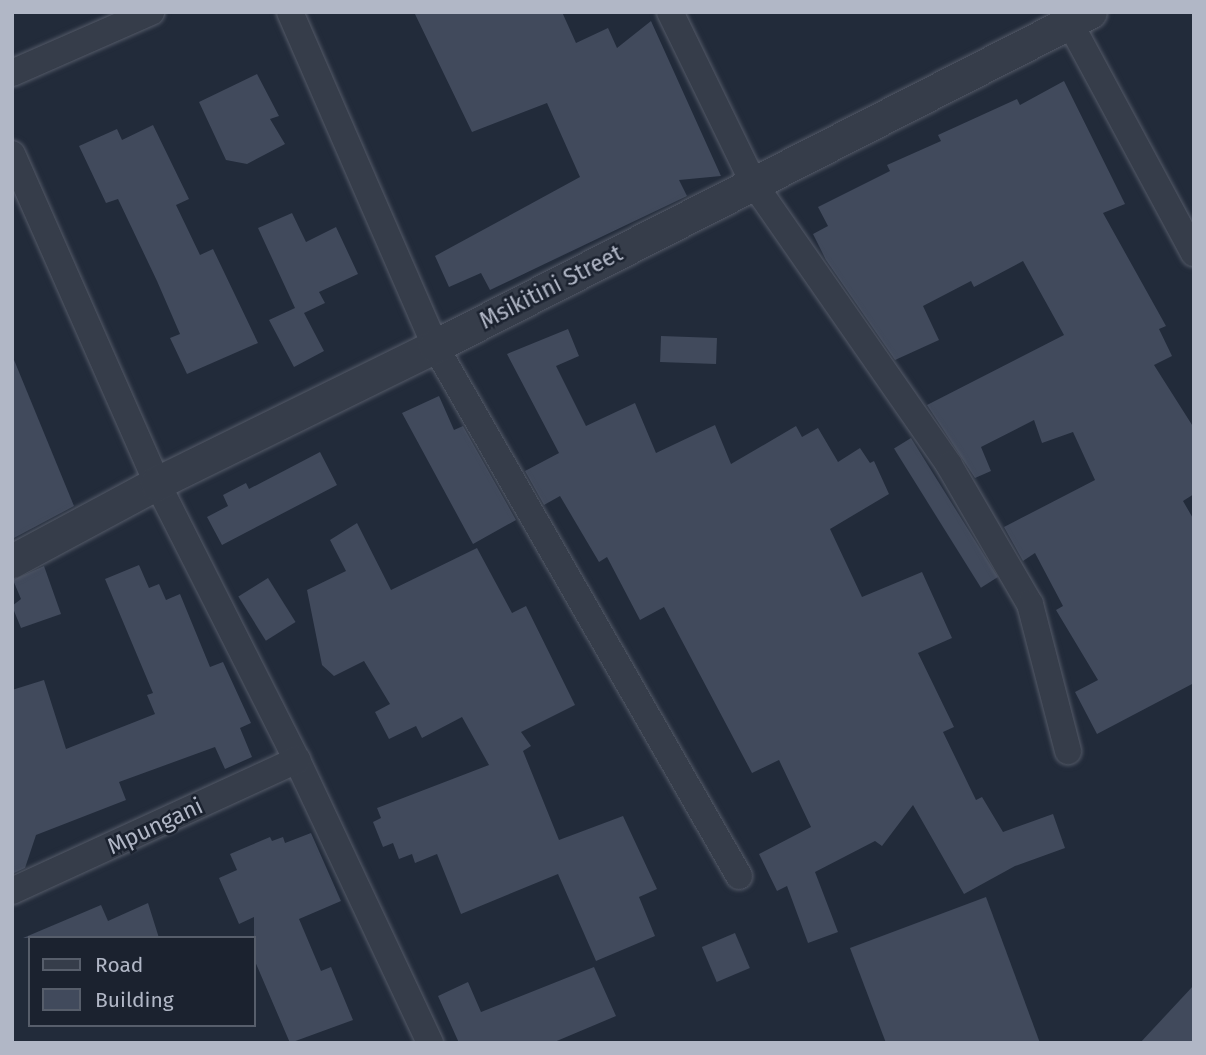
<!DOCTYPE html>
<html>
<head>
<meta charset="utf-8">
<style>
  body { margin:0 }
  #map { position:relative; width:1206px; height:1055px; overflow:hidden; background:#222b3a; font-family:"Fira Sans",sans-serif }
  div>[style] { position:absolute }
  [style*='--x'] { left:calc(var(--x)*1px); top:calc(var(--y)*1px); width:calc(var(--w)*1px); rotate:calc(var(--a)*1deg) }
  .building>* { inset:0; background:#414a5c; transform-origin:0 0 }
  .roads { filter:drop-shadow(0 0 2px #545a68) drop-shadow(0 0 2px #545a68) }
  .minor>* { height:26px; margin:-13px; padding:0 13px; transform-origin:13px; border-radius:13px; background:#363d4a }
  .tertiary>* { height:33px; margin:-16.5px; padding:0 16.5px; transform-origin:16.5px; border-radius:16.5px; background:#363d4a }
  span { translate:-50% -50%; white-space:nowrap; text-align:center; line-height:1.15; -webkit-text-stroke:5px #1b222f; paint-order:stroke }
  .street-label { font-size:23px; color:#b1b7c6 }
  .frame { position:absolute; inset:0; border:14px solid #b1b7c6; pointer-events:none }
  .legend { position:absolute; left:28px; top:936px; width:228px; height:91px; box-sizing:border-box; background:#1b222f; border:2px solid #575e6b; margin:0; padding:9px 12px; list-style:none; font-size:21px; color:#b1b7c6 }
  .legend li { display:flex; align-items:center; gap:14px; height:35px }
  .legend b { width:35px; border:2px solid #575e6b }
</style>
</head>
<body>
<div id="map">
  <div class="building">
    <i style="clip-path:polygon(414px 12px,562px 12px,576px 43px,608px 28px,617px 48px,651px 21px,721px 176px,679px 180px,687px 196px,490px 290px,481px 273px,449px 287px,435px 256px,580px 177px,547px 103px,472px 132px)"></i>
    <i style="clip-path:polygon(257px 74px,279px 116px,270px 119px,285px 144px,247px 164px,226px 160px,199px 102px)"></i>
    <i style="clip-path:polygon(1064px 81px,1125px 204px,1103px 213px,1166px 326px,1159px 329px,1172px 356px,1154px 365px,1194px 428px,1194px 494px,1183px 501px,1194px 520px,1194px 683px,1097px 734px,1075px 692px,1098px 680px,1056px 610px,1063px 606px,1035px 553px,1023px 561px,1004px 527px,1095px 480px,1073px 432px,1042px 443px,1034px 420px,981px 447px,991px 471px,975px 478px,927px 405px,1064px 335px,1023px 261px,974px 287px,971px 281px,923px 306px,939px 340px,895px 360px,826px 260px,813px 234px,828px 226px,818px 207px,890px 171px,887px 165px,941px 141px,938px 135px,1017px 99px,1020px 105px)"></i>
    <i style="clip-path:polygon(153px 125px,189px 199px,176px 205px,200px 255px,213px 249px,258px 343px,187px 374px,170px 338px,180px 334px,157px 281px,118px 199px,106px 203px,79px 146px,117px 129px,122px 140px)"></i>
    <i style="clip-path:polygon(292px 213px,306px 242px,336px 227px,358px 274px,319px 292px,325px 303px,304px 313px,324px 351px,294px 367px,269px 320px,295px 308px,258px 228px)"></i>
    <i style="clip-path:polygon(568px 329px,579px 356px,556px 366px,586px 426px,635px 403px,656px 453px,715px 425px,731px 464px,796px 426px,802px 437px,818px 428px,838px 462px,860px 448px,870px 463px,874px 461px,889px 494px,830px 529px,862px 597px,922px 572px,952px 638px,918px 653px,954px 727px,943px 732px,976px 800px,982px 797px,1003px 832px,1053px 814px,1065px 848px,1015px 866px,964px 894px,913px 805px,882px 846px,875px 841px,815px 872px,838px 932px,808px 943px,787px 886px,777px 891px,759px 854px,811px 827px,779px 760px,752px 773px,664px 607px,640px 620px,607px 557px,599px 562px,560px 496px,544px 505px,525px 471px,559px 453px,507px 354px)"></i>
    <i style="left:661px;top:336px;width:56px;height:26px;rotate:2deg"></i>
    <i style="clip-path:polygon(12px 355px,74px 506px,12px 539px)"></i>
    <i style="clip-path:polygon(439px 396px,454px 430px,463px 426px,516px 520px,473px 544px,402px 413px)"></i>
    <i style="left:911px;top:438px;width:164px;height:20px;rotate:58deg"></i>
    <i style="clip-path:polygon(320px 452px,337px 485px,222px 545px,207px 517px,228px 506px,223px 495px,246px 483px,249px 489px)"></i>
    <i style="clip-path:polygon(357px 523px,391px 590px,477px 548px,512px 613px,526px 606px,575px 705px,521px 732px,531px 746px,523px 751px,559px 840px,623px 816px,657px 889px,639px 897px,655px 936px,596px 961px,558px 874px,461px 914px,437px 854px,415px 863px,412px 854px,399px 859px,393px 843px,383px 847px,373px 822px,381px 818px,377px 808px,489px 765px,462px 717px,422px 738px,416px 726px,389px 739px,375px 712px,390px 704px,364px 661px,334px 676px,322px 665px,307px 590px,346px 571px,330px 540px)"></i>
    <i style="clip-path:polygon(139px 565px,149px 588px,159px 584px,166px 600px,180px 594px,210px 667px,223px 662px,251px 723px,240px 728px,252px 757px,225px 769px,215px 747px,119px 782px,126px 800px,36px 835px,25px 868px,12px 874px,12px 690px,44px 680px,66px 749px,155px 714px,147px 695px,153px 693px,105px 579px)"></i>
    <i style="clip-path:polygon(44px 566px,61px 614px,21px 628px,12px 606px,21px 599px,13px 580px)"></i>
    <i style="left:268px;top:578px;width:52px;height:35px;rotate:58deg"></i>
    <i style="clip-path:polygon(311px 833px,341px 901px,299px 919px,321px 971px,331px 967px,353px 1020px,290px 1043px,254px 959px,254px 917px,239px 924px,219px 878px,237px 870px,230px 854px,270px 837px,272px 841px,283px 837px,285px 843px)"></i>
    <i style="clip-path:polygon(986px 897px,1040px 1043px,886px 1043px,850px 948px)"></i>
    <i style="clip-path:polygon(148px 903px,159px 938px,23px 938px,101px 905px,108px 921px)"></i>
    <i style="left:735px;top:933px;width:38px;height:36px;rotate:67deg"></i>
    <i style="clip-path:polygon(594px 967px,616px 1016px,552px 1043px,459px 1043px,438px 996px,468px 982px,481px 1012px)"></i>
    <i style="clip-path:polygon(1194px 985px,1194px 1043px,1140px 1043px)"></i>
  </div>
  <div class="roads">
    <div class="minor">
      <i style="--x:290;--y:12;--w:364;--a:66.5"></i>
      <i style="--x:435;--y:346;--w:611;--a:60.16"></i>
      <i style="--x:670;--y:12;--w:191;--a:64"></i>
      <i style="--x:754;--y:184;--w:342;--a:55.2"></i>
      <i style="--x:949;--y:465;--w:161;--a:59.8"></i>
      <i style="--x:1030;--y:604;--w:152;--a:75.5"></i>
      <i style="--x:1064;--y:12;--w:274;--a:61.7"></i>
      <i style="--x:12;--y:73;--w:152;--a:-23.7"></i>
      <i style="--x:12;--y:154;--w:360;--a:66.2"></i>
      <i style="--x:157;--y:483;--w:310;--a:63.2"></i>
      <i style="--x:297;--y:760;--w:313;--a:64.8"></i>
      <i style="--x:12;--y:891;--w:314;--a:-24.7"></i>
    </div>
    <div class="tertiary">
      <i style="--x:12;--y:561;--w:165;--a:-28.3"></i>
      <i style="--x:157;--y:483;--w:310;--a:-26.2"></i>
      <i style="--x:435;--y:346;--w:735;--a:-27.02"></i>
    </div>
  </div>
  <div class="street-label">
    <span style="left:551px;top:287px;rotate:-27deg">Msikitini Street</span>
    <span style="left:155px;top:826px;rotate:-25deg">Mpungani</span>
  </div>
  <div class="frame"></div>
  <ul class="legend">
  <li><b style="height:9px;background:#363d4a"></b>Road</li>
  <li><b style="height:19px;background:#414a5c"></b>Building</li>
  </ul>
</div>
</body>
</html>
